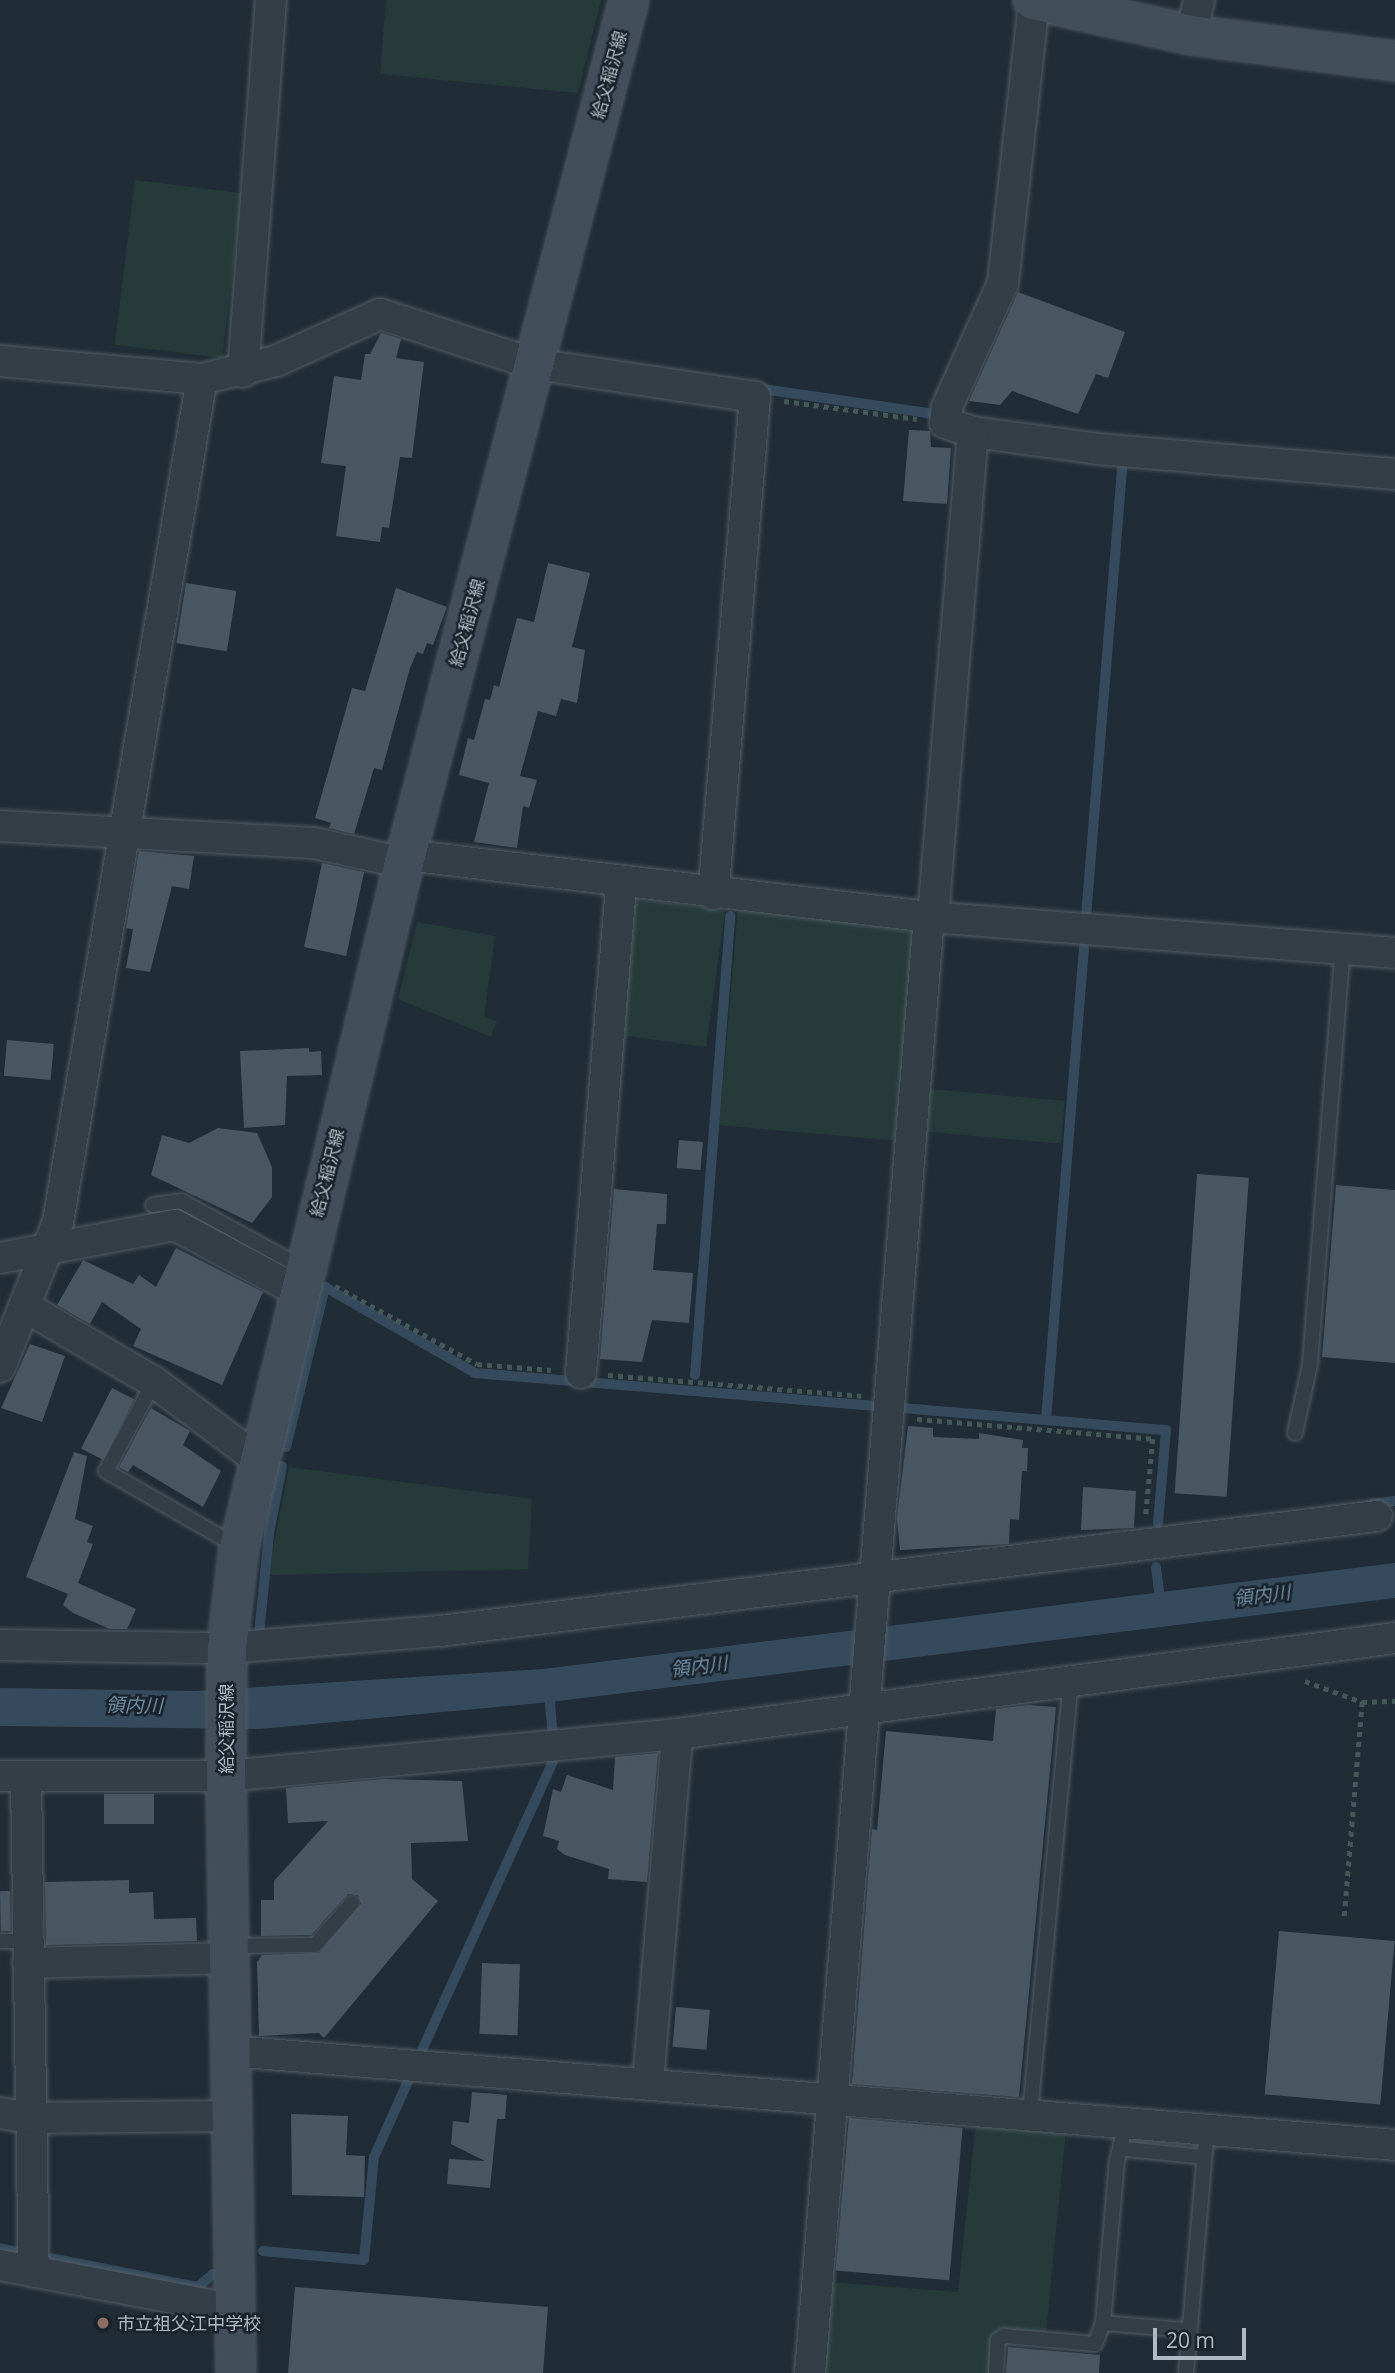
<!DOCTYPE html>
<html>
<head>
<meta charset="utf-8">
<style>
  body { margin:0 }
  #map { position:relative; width:1395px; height:2373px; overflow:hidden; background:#212d36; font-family:"Open Sans","Noto Sans JP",sans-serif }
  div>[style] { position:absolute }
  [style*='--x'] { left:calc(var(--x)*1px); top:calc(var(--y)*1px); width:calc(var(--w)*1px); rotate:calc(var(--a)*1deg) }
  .green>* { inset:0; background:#263b39; transform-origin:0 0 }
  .water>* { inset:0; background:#354b5d }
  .stream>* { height:10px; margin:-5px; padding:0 5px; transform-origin:5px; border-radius:5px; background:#354b5d }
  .building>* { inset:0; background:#495762; transform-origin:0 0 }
  .path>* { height:4.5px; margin-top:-2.25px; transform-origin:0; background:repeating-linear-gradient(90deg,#445858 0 5px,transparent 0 10px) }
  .roads { filter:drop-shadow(0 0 2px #525c65) drop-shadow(0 0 2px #525c65) }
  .lane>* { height:14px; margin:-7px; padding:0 7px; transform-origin:7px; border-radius:7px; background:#343e47 }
  .street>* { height:30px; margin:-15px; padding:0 15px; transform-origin:15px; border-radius:15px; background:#343e47 }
  .secondary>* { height:38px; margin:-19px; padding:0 19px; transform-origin:19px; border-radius:19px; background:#424e5a }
  .dots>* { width:19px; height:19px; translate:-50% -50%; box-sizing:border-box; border:4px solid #1a232b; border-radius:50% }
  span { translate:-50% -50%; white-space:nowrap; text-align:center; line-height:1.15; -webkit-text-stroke:5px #1a232b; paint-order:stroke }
  .street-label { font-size:18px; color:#aeb9c4 }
  .poi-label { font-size:18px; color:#aeb9c4 }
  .left { translate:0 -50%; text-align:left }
  .water-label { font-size:19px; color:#708fa7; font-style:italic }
  .scale { position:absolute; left:1153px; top:2328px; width:93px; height:32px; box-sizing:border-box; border:4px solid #aeb9c4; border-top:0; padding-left:9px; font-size:21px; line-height:24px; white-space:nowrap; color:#aeb9c4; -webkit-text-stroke:5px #1a232b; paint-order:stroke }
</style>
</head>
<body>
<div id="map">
  <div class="green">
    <i style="clip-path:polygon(386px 0,601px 0,578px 93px,380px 74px)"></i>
    <i style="left:135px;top:180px;width:108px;height:166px;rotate:7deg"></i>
    <i style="left:631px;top:898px;width:95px;height:137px;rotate:8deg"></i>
    <i style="left:738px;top:910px;width:180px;height:216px;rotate:5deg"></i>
    <i style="clip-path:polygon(417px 922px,495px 936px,484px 1017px,497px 1021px,491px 1037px,398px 999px)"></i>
    <i style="left:930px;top:1089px;width:135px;height:43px;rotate:5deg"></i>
    <i style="clip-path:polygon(289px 1467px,532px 1499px,528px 1569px,268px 1575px)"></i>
    <i style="clip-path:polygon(976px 2121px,1066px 2129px,1046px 2333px,1001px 2328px,993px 2335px,991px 2373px,818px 2373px,826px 2282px,958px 2292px)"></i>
  </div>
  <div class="water">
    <i style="clip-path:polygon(1395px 1563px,1395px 1598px,550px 1702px,260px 1729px,0 1726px,0 1688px,195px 1691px,543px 1669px)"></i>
  </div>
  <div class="stream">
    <i style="--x:756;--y:388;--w:180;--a:8.3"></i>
    <i style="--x:1086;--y:917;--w:458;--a:-85.4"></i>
    <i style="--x:163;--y:1213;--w:15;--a:-11"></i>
    <i style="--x:178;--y:1210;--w:110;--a:27.5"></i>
    <i style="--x:695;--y:1375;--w:460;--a:-85.6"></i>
    <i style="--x:902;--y:1408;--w:265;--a:4.8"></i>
    <i style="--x:1166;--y:1430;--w:93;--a:94.9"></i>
    <i style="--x:1046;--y:1420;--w:479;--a:-85.4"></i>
    <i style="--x:286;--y:1447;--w:165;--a:-76.3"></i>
    <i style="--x:325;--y:1287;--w:173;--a:29.8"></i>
    <i style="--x:475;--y:1373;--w:399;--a:4.7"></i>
    <i style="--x:1371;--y:1504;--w:24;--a:-7"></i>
    <i style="--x:1156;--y:1567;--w:38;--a:83"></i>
    <i style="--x:259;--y:1634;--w:101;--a:-84.3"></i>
    <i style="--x:269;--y:1533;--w:68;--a:-79"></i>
    <i style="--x:549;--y:1692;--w:37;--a:85"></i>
    <i style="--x:423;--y:2048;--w:315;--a:-65.6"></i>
    <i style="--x:0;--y:2248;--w:18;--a:13"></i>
    <i style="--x:263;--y:2251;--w:101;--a:5.1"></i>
    <i style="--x:364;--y:2260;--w:103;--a:-84.5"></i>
    <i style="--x:374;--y:2157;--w:85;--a:-65.8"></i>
    <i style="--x:50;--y:2258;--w:151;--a:11.1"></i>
    <i style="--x:198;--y:2287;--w:20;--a:-41"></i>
  </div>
  <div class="building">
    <i style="clip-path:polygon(1018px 292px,1125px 332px,1108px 378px,1096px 374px,1078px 414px,1012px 391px,1000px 405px,969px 401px)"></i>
    <i style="clip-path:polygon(381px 333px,401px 339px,396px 358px,424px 362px,412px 458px,400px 457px,389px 528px,382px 527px,380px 542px,336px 536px,346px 466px,321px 463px,334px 376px,361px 380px,365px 354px,370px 354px)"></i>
    <i style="clip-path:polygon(909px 430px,930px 431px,931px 447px,951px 448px,947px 504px,903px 501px)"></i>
    <i style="clip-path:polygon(548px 563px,590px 573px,572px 647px,585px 650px,577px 703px,561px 699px,556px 716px,538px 711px,520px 776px,537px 780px,529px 808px,523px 806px,517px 848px,474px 842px,489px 783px,459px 775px,468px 738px,474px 740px,485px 699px,490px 700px,494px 685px,499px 687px,517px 618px,534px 622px)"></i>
    <i style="left:186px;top:583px;width:51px;height:61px;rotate:9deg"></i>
    <i style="clip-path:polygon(396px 588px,447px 607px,433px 645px,427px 643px,423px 654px,417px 652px,410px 668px,382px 770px,374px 768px,354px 834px,329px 828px,331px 823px,315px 818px,352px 688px,365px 691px)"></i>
    <i style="clip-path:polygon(139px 851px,194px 856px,189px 889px,172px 886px,150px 972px,126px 968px,133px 929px,126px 928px)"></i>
    <i style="left:322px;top:863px;width:43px;height:86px;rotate:12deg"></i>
    <i style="left:7px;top:1040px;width:47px;height:36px;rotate:5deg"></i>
    <i style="clip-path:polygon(309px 1048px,309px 1052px,321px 1051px,322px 1075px,287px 1076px,285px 1125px,244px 1128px,240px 1051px)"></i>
    <i style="clip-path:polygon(218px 1128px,257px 1133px,272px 1167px,272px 1197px,252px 1223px,151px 1175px,162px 1135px,189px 1143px)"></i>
    <i style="left:679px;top:1140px;width:24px;height:28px;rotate:5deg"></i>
    <i style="left:1197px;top:1174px;width:52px;height:320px;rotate:4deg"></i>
    <i style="clip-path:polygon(1336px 1185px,1395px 1190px,1395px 1363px,1322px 1357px)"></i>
    <i style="clip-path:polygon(614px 1189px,667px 1194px,666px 1224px,657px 1224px,653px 1270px,693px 1273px,689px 1323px,652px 1320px,642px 1362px,600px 1359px)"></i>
    <i style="clip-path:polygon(176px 1248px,263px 1292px,222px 1385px,133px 1346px,141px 1329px,102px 1302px,90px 1324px,57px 1305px,83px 1260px,133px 1284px,139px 1275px,156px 1287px)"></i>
    <i style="clip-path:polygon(30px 1344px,65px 1356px,42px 1422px,1px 1408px)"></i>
    <i style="left:112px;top:1388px;width:25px;height:68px;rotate:27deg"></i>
    <i style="clip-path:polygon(151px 1408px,190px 1431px,183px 1445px,221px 1471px,203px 1507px,133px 1465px,128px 1472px,119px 1467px)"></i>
    <i style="clip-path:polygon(908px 1426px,933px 1428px,933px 1437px,979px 1439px,979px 1433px,1023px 1440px,1022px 1448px,1028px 1448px,1027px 1471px,1022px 1471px,1019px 1520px,1010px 1519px,1009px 1544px,900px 1550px,897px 1518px)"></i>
    <i style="clip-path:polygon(74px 1452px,87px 1456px,75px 1519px,93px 1526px,87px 1542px,93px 1544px,78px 1583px,136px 1609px,127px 1629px,110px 1629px,73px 1613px,63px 1605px,68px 1594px,26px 1577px)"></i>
    <i style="clip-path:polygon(1083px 1487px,1136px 1491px,1134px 1528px,1081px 1530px)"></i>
    <i style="clip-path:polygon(1029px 1705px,1056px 1707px,1019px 2097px,852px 2084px,872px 1829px,877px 1830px,886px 1731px,993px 1741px,996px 1709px)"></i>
    <i style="clip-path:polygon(658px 1753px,647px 1882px,608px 1879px,609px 1869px,565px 1855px,557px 1849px,559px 1841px,543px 1836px,553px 1789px,561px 1792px,567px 1775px,613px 1790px,615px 1757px)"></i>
    <i style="clip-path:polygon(384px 1779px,462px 1781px,468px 1841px,411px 1843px,412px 1879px,438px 1901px,324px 2038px,319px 2033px,259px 2036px,257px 1962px,262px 1955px,319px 1953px,361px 1904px,358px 1895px,348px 1894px,311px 1935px,261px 1936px,261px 1900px,274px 1900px,274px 1881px,328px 1821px,288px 1823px,286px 1788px)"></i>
    <i style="left:104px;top:1794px;width:50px;height:30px"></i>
    <i style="clip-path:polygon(129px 1880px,129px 1893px,153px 1892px,154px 1919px,196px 1918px,197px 1941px,46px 1945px,45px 1882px)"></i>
    <i style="left:10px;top:1891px;width:40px;height:10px;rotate:89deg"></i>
    <i style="left:1279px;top:1931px;width:116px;height:164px;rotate:5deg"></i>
    <i style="left:482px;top:1963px;width:38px;height:71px;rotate:2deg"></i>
    <i style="left:676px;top:2007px;width:34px;height:40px;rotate:5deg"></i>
    <i style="clip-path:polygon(472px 2092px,507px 2095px,505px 2119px,497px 2119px,490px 2188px,447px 2184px,449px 2159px,485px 2161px,451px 2144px,453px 2121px,469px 2123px)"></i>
    <i style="clip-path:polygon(291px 2114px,348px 2116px,346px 2155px,365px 2156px,364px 2197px,292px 2195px)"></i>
    <i style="left:849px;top:2118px;width:114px;height:153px;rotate:5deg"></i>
    <i style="clip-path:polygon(295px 2287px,548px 2307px,543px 2373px,288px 2373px)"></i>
    <i style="clip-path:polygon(1008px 2347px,1100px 2355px,1099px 2373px,1006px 2373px)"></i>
  </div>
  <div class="path">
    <i style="--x:784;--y:401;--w:134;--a:7.7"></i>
    <i style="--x:335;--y:1286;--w:162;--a:28.8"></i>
    <i style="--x:477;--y:1364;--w:74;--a:4.6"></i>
    <i style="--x:608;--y:1375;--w:254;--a:4.7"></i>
    <i style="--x:917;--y:1419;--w:237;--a:4.8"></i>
    <i style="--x:1153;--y:1439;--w:76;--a:95.3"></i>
    <i style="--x:1305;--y:1681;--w:61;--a:20.2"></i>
    <i style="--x:1362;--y:1702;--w:33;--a:-2"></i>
    <i style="--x:1344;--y:1916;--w:215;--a:-85.2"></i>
  </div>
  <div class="roads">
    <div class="lane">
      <i style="--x:153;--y:1205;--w:28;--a:-8"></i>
      <i style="--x:181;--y:1201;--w:139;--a:28.8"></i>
      <i style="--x:154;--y:1382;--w:101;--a:118.3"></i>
      <i style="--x:106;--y:1471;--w:152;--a:29.9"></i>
      <i style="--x:1295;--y:1433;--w:71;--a:-77.7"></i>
      <i style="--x:1310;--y:1364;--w:416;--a:-85.5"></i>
      <i style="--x:0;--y:1941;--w:28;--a:0"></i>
      <i style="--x:229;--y:1946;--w:86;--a:-0.7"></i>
      <i style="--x:315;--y:1945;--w:56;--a:-48.6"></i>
      <i style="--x:1030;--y:2113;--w:434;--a:-84.6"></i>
      <i style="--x:1124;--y:2149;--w:80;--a:5.7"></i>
      <i style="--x:1103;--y:2323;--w:86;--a:4.7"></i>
      <i style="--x:996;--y:2373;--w:33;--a:-87"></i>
      <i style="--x:998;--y:2340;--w:7;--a:-34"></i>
      <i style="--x:1004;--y:2336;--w:91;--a:5"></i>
      <i style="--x:1095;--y:2344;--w:22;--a:-69"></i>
      <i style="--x:1103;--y:2323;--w:163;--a:-85.1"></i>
      <i style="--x:1117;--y:2161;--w:40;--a:-77"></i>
      <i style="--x:1186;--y:2373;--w:245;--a:-85.1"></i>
    </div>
    <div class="street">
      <i style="--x:1191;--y:35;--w:36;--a:-77"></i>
      <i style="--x:0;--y:361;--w:203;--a:5.1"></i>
      <i style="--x:202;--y:379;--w:76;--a:-13.7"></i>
      <i style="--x:276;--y:361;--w:114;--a:-24.3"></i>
      <i style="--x:380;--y:314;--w:162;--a:18"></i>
      <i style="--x:534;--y:364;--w:223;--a:8.5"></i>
      <i style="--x:755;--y:397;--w:499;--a:94.8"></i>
      <i style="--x:243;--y:372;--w:373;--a:-85.7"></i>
      <i style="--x:973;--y:432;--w:126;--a:7.7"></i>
      <i style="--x:1098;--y:449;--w:298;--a:4.8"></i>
      <i style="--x:0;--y:826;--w:314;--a:3.1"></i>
      <i style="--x:314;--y:843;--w:92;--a:12.5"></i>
      <i style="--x:406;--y:855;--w:527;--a:6.76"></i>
      <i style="--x:929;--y:917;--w:467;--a:4.4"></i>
      <i style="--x:933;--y:917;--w:487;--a:-85.3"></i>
      <i style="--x:973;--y:432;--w:29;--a:-162"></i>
      <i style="--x:945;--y:423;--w:16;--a:-83"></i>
      <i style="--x:947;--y:407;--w:136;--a:-65.7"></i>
      <i style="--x:1003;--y:283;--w:285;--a:-83.7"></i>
      <i style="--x:0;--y:1258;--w:178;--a:-10.7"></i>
      <i style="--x:175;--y:1225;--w:140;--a:28.2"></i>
      <i style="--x:24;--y:1306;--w:151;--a:30.3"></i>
      <i style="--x:154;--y:1382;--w:127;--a:36.7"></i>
      <i style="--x:0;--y:1367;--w:156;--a:-68.2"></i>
      <i style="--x:58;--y:1222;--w:855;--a:-80.31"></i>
      <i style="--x:581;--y:1373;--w:493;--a:-85.3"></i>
      <i style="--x:0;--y:1645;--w:227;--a:0.8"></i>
      <i style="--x:227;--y:1648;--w:214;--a:-4.6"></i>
      <i style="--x:440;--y:1631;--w:944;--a:-7"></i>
      <i style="--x:0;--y:1776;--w:226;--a:0"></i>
      <i style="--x:226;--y:1776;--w:453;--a:-5.3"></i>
      <i style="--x:677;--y:1734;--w:724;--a:-7.62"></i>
      <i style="--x:26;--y:1778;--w:494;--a:89.1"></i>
      <i style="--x:28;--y:1963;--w:201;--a:-1.4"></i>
      <i style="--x:230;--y:2051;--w:1169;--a:4.61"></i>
      <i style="--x:648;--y:2082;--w:349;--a:-85.2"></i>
      <i style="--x:0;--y:2113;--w:31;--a:9"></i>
      <i style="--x:31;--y:2118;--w:201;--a:-0.6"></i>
      <i style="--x:0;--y:2265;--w:239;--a:10.8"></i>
      <i style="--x:810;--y:2373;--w:1461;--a:-85.33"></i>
    </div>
    <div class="secondary">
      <i style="--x:1033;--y:0;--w:162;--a:12.5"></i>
      <i style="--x:1191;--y:35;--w:206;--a:7.3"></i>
      <i style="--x:236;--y:2373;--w:597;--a:-90.96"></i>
      <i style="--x:226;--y:1776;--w:128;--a:-89.6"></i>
      <i style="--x:227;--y:1648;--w:101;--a:-83.2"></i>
      <i style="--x:239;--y:1548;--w:705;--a:-76.46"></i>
      <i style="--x:404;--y:863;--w:892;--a:-75.39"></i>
    </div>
  </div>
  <div class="dots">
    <i style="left:103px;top:2323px;background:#8d6e63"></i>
  </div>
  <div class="street-label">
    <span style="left:609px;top:75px;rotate:-75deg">給父稲沢線</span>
    <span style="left:467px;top:623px;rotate:-75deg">給父稲沢線</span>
    <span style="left:327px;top:1173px;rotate:-76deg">給父稲沢線</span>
    <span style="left:226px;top:1729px;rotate:-90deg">給父稲沢線</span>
  </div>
  <div class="poi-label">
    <span class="left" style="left:117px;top:2323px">市立祖父江中学校</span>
  </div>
  <div class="water-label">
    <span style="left:1262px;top:1596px;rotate:-7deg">領内川</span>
    <span style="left:699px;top:1667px;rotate:-7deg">領内川</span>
    <span style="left:134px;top:1706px;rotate:1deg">領内川</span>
  </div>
  <div class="scale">20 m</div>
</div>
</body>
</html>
